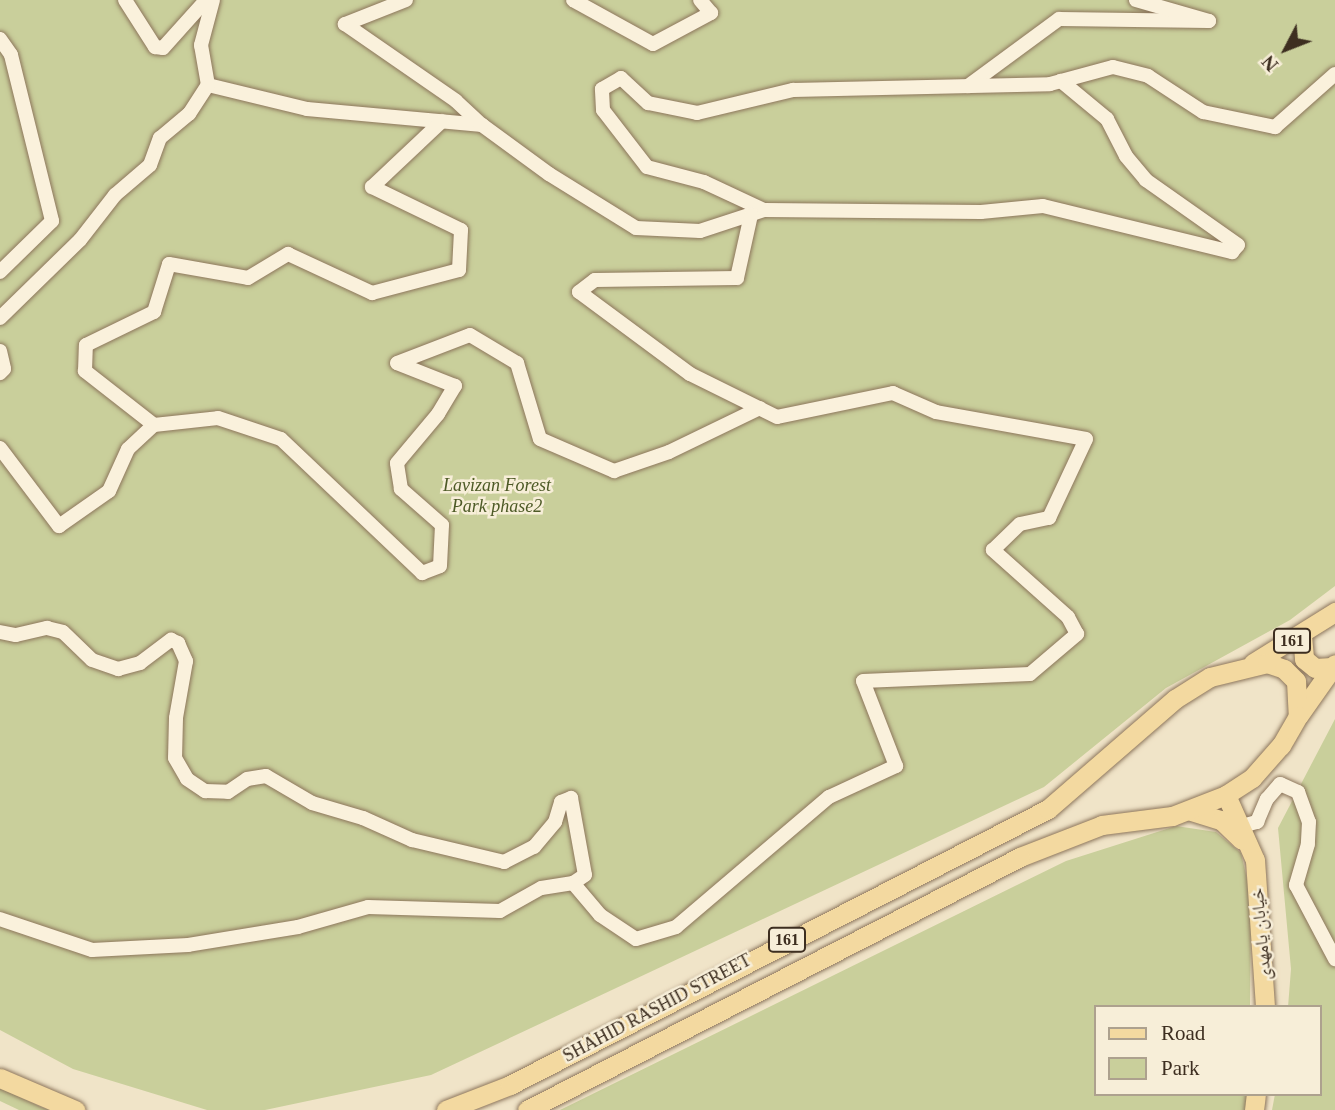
<!DOCTYPE html>
<html>
<head>
<meta charset="utf-8">
<style>
  body { margin:0 }
  #map { position:relative; width:1335px; height:1110px; overflow:hidden; background:#f0e4c8; font-family:"Times New Roman","Noto Naskh Arabic",serif }
  div>[style] { position:absolute }
  [style*='--x'] { left:calc(var(--x)*1px); top:calc(var(--y)*1px); width:calc(var(--w)*1px); rotate:calc(var(--a)*1deg) }
  .green>* { inset:0; background:#c9cf9b }
  .roads { filter:drop-shadow(0 0 2px #8d765c) drop-shadow(0 0 2px #8d765c) }
  .minor>* { height:14px; margin:-7px; padding:0 7px; transform-origin:7px; border-radius:7px; background:#faf1dc }
  .major>* { height:19px; margin:-9.5px; padding:0 9.5px; transform-origin:9.5px; border-radius:9.5px; background:#f3d9a0 }
  span { translate:-50% -50%; white-space:nowrap; text-align:center; line-height:1.15; -webkit-text-stroke:5px #f7eed8; paint-order:stroke }
  .shield-label span { padding:2px 5px; background:#f7eed8; border:2px solid; border-radius:5px; -webkit-text-stroke-width:0 }
  .shield-label { font-size:16px; color:#3d2e20; font-weight:700 }
  .park-label { font-size:18px; color:#4d5a26; font-style:italic }
  .street-label { font-size:18px; color:#3d2e20 }
  .legend { position:absolute; left:1094px; top:1005px; width:228px; height:91px; box-sizing:border-box; background:#f7eed8; border:2px solid #ada18e; margin:0; padding:9px 12px; list-style:none; font-size:21px; color:#3d2e20 }
  .legend li { display:flex; align-items:center; gap:14px; height:35px }
  .legend b { width:35px; border:2px solid #ada18e }
  .north { position:absolute; left:1251px; top:14px; width:70px; height:70px; -webkit-text-stroke:5px #f7eed8; paint-order:stroke; rotate:228deg; font-size:19px; font-weight:700; line-height:28px; text-align:center; color:#3d2e20 }
  .north::after { content:''; display:block; margin:auto; width:24px; height:32px; background:#3d2e20; clip-path:polygon(50% 0,100% 100%,50% 72%,0 100%) }
</style>
</head>
<body>
<div id="map">
  <div class="green">
    <i style="clip-path:polygon(0 0,1335px 0,1335px 586px,1290px 620px,1166px 688px,1044px 787px,431px 1075px,265px 1110px,207px 1110px,73px 1069px,0 1030px)"></i>
    <i style="clip-path:polygon(1335px 719px,1335px 1110px,1272px 1110px,1275px 1094px,1319px 1094px,1319px 1007px,1288px 1007px,1291px 969px,1278px 828px)"></i>
    <i style="clip-path:polygon(1176px 826px,1216px 832px,1241px 853px,1251px 897px,1250px 1007px,1095px 1007px,1095px 1094px,1247px 1094px,1245px 1110px,560px 1110px,1066px 861px)"></i>
    <i style="clip-path:polygon(0 1088px,41px 1107px,49px 1110px,19px 1110px,0 1101px)"></i>
  </div>
  <div class="roads">
    <div class="minor">
      <i style="--x:125;--y:0;--w:56;--a:57.4"></i>
      <i style="--x:155;--y:47;--w:8;--a:7"></i>
      <i style="--x:163;--y:48;--w:64;--a:-48.1"></i>
      <i style="--x:213;--y:0;--w:47;--a:104.9"></i>
      <i style="--x:201;--y:45;--w:41;--a:80.1"></i>
      <i style="--x:208;--y:85;--w:102;--a:13.6"></i>
      <i style="--x:307;--y:109;--w:176;--a:5.2"></i>
      <i style="--x:482;--y:125;--w:83;--a:36.2"></i>
      <i style="--x:549;--y:174;--w:102;--a:31.8"></i>
      <i style="--x:636;--y:228;--w:64;--a:2.7"></i>
      <i style="--x:700;--y:231;--w:67;--a:-18.2"></i>
      <i style="--x:764;--y:210;--w:217;--a:0.5"></i>
      <i style="--x:981;--y:212;--w:62;--a:-5.5"></i>
      <i style="--x:1043;--y:206;--w:195;--a:13.7"></i>
      <i style="--x:1232;--y:252;--w:9;--a:-49"></i>
      <i style="--x:1238;--y:245;--w:113;--a:-144.8"></i>
      <i style="--x:1146;--y:180;--w:31;--a:-130"></i>
      <i style="--x:1126;--y:156;--w:42;--a:-117.2"></i>
      <i style="--x:1107;--y:119;--w:60;--a:-140.4"></i>
      <i style="--x:406;--y:0;--w:66;--a:158.5"></i>
      <i style="--x:345;--y:24;--w:135;--a:34.7"></i>
      <i style="--x:456;--y:101;--w:35;--a:43"></i>
      <i style="--x:573;--y:0;--w:91;--a:28.8"></i>
      <i style="--x:653;--y:44;--w:66;--a:-28.1"></i>
      <i style="--x:711;--y:13;--w:17;--a:-130"></i>
      <i style="--x:0;--y:39;--w:19;--a:55"></i>
      <i style="--x:11;--y:55;--w:171;--a:76.1"></i>
      <i style="--x:52;--y:221;--w:73;--a:135.6"></i>
      <i style="--x:968;--y:86;--w:113;--a:-36.4"></i>
      <i style="--x:1059;--y:19;--w:150;--a:0.8"></i>
      <i style="--x:1209;--y:21;--w:76;--a:-164"></i>
      <i style="--x:764;--y:210;--w:66;--a:-155"></i>
      <i style="--x:704;--y:182;--w:59;--a:-165.3"></i>
      <i style="--x:647;--y:167;--w:72;--a:-127.7"></i>
      <i style="--x:603;--y:110;--w:21;--a:-93"></i>
      <i style="--x:602;--y:89;--w:22;--a:-30"></i>
      <i style="--x:621;--y:78;--w:37;--a:43"></i>
      <i style="--x:648;--y:103;--w:50;--a:11.5"></i>
      <i style="--x:697;--y:113;--w:99;--a:-13.5"></i>
      <i style="--x:793;--y:90;--w:257;--a:-1.3"></i>
      <i style="--x:1050;--y:84;--w:65;--a:-15.1"></i>
      <i style="--x:1113;--y:67;--w:36;--a:14"></i>
      <i style="--x:1148;--y:76;--w:66;--a:33.2"></i>
      <i style="--x:1203;--y:112;--w:74;--a:11.8"></i>
      <i style="--x:1275;--y:127;--w:80;--a:-41.5"></i>
      <i style="--x:0;--y:318;--w:112;--a:-44.3"></i>
      <i style="--x:80;--y:240;--w:57;--a:-52.1"></i>
      <i style="--x:115;--y:195;--w:46;--a:-40.6"></i>
      <i style="--x:150;--y:165;--w:29;--a:-70"></i>
      <i style="--x:160;--y:138;--w:38;--a:-40"></i>
      <i style="--x:189;--y:114;--w:35;--a:-57"></i>
      <i style="--x:0;--y:351;--w:18;--a:77"></i>
      <i style="--x:4;--y:369;--w:6;--a:135"></i>
      <i style="--x:154;--y:425;--w:88;--a:-142"></i>
      <i style="--x:85;--y:371;--w:26;--a:-88"></i>
      <i style="--x:86;--y:345;--w:76;--a:-25.9"></i>
      <i style="--x:154;--y:312;--w:50;--a:-72.6"></i>
      <i style="--x:169;--y:264;--w:80;--a:10"></i>
      <i style="--x:248;--y:278;--w:47;--a:-31"></i>
      <i style="--x:288;--y:254;--w:93;--a:24.9"></i>
      <i style="--x:372;--y:293;--w:90;--a:-14.8"></i>
      <i style="--x:459;--y:270;--w:40;--a:-87.1"></i>
      <i style="--x:461;--y:230;--w:99;--a:-154.2"></i>
      <i style="--x:372;--y:187;--w:96;--a:-43.3"></i>
      <i style="--x:0;--y:448;--w:98;--a:52.9"></i>
      <i style="--x:59;--y:526;--w:61;--a:-35"></i>
      <i style="--x:109;--y:491;--w:46;--a:-65.7"></i>
      <i style="--x:128;--y:449;--w:35;--a:-43"></i>
      <i style="--x:154;--y:425;--w:64;--a:-6.2"></i>
      <i style="--x:218;--y:418;--w:66;--a:18.4"></i>
      <i style="--x:281;--y:439;--w:195;--a:43.5"></i>
      <i style="--x:422;--y:573;--w:19;--a:-21"></i>
      <i style="--x:440;--y:566;--w:41;--a:-87.2"></i>
      <i style="--x:442;--y:525;--w:55;--a:-138.7"></i>
      <i style="--x:401;--y:489;--w:26;--a:-99"></i>
      <i style="--x:397;--y:463;--w:64;--a:-50.1"></i>
      <i style="--x:438;--y:414;--w:33;--a:-59"></i>
      <i style="--x:455;--y:386;--w:62;--a:-158.4"></i>
      <i style="--x:397;--y:363;--w:78;--a:-21"></i>
      <i style="--x:470;--y:335;--w:55;--a:30.8"></i>
      <i style="--x:517;--y:363;--w:79;--a:73.2"></i>
      <i style="--x:540;--y:439;--w:81;--a:23.4"></i>
      <i style="--x:614;--y:471;--w:58;--a:-19.1"></i>
      <i style="--x:669;--y:452;--w:101;--a:-25.8"></i>
      <i style="--x:0;--y:632;--w:16;--a:11"></i>
      <i style="--x:16;--y:635;--w:32;--a:-13"></i>
      <i style="--x:47;--y:628;--w:16;--a:14"></i>
      <i style="--x:63;--y:632;--w:40;--a:44"></i>
      <i style="--x:92;--y:660;--w:28;--a:19"></i>
      <i style="--x:118;--y:669;--w:23;--a:-15"></i>
      <i style="--x:140;--y:663;--w:39;--a:-37"></i>
      <i style="--x:171;--y:640;--w:8;--a:23"></i>
      <i style="--x:178;--y:643;--w:20;--a:66"></i>
      <i style="--x:186;--y:661;--w:58;--a:100"></i>
      <i style="--x:176;--y:718;--w:40;--a:91.4"></i>
      <i style="--x:175;--y:758;--w:24;--a:60"></i>
      <i style="--x:187;--y:779;--w:22;--a:34"></i>
      <i style="--x:205;--y:791;--w:23;--a:2"></i>
      <i style="--x:228;--y:792;--w:23;--a:-34"></i>
      <i style="--x:247;--y:779;--w:19;--a:-9"></i>
      <i style="--x:266;--y:776;--w:53;--a:30.4"></i>
      <i style="--x:312;--y:803;--w:53;--a:16.4"></i>
      <i style="--x:363;--y:818;--w:54;--a:24.2"></i>
      <i style="--x:412;--y:840;--w:95;--a:13.4"></i>
      <i style="--x:504;--y:862;--w:34;--a:-27"></i>
      <i style="--x:534;--y:847;--w:33;--a:-50"></i>
      <i style="--x:555;--y:822;--w:21;--a:-73"></i>
      <i style="--x:561;--y:802;--w:11;--a:-22"></i>
      <i style="--x:571;--y:798;--w:78;--a:79.7"></i>
      <i style="--x:585;--y:875;--w:14;--a:146"></i>
      <i style="--x:573;--y:883;--w:32;--a:171"></i>
      <i style="--x:541;--y:888;--w:47;--a:150.7"></i>
      <i style="--x:500;--y:911;--w:132;--a:-178.3"></i>
      <i style="--x:368;--y:907;--w:73;--a:164.1"></i>
      <i style="--x:298;--y:927;--w:111;--a:170.7"></i>
      <i style="--x:188;--y:945;--w:96;--a:177"></i>
      <i style="--x:92;--y:950;--w:97;--a:-161.4"></i>
      <i style="--x:1242;--y:826;--w:16;--a:-15"></i>
      <i style="--x:1257;--y:822;--w:25;--a:-67"></i>
      <i style="--x:1267;--y:799;--w:20;--a:-49"></i>
      <i style="--x:1280;--y:784;--w:20;--a:24"></i>
      <i style="--x:1298;--y:792;--w:32;--a:70"></i>
      <i style="--x:1309;--y:822;--w:22;--a:93"></i>
      <i style="--x:1308;--y:844;--w:43;--a:106.3"></i>
      <i style="--x:1296;--y:885;--w:84;--a:62.2"></i>
      <i style="--x:573;--y:883;--w:42;--a:49.8"></i>
      <i style="--x:600;--y:915;--w:43;--a:33.7"></i>
      <i style="--x:636;--y:939;--w:42;--a:-16.7"></i>
      <i style="--x:676;--y:927;--w:201;--a:-40.4"></i>
      <i style="--x:829;--y:797;--w:74;--a:-24.8"></i>
      <i style="--x:896;--y:766;--w:91;--a:-111.2"></i>
      <i style="--x:863;--y:681;--w:167;--a:-2.4"></i>
      <i style="--x:1030;--y:674;--w:62;--a:-40.4"></i>
      <i style="--x:1077;--y:634;--w:19;--a:-118"></i>
      <i style="--x:1068;--y:617;--w:101;--a:-138.2"></i>
      <i style="--x:993;--y:550;--w:37;--a:-44"></i>
      <i style="--x:1020;--y:524;--w:30;--a:-12"></i>
      <i style="--x:1049;--y:518;--w:87;--a:-64.9"></i>
      <i style="--x:1086;--y:439;--w:152;--a:-169.8"></i>
      <i style="--x:936;--y:412;--w:47;--a:-156.2"></i>
      <i style="--x:893;--y:393;--w:118;--a:168.3"></i>
      <i style="--x:777;--y:417;--w:97;--a:-153.7"></i>
      <i style="--x:690;--y:374;--w:138;--a:-143.5"></i>
      <i style="--x:579;--y:292;--w:20;--a:-37"></i>
      <i style="--x:595;--y:280;--w:142;--a:-0.8"></i>
      <i style="--x:737;--y:278;--w:65;--a:-77.5"></i>
    </div>
    <div class="major">
      <i style="--x:1302;--y:635;--w:24;--a:85"></i>
      <i style="--x:1304;--y:659;--w:14;--a:39"></i>
      <i style="--x:1315;--y:668;--w:17;--a:-3"></i>
      <i style="--x:1253;--y:663;--w:97;--a:-31.9"></i>
      <i style="--x:1299;--y:715;--w:62;--a:-54.8"></i>
      <i style="--x:1226;--y:795;--w:71;--a:66"></i>
      <i style="--x:1255;--y:860;--w:147;--a:86.1"></i>
      <i style="--x:1191;--y:811;--w:31;--a:17"></i>
      <i style="--x:1221;--y:820;--w:28;--a:44"></i>
      <i style="--x:0;--y:1078;--w:82;--a:23.1"></i>
      <i style="--x:446;--y:1110;--w:69;--a:-21.3"></i>
      <i style="--x:510;--y:1085;--w:605;--a:-27.16"></i>
      <i style="--x:1048;--y:809;--w:168;--a:-40.9"></i>
      <i style="--x:1175;--y:699;--w:41;--a:-32.2"></i>
      <i style="--x:1210;--y:677;--w:59;--a:-13.8"></i>
      <i style="--x:1267;--y:663;--w:18;--a:19"></i>
      <i style="--x:1284;--y:669;--w:17;--a:45"></i>
      <i style="--x:1296;--y:681;--w:35;--a:87"></i>
      <i style="--x:1298;--y:716;--w:34;--a:120"></i>
      <i style="--x:1281;--y:745;--w:44;--a:131.3"></i>
      <i style="--x:1252;--y:778;--w:31;--a:147"></i>
      <i style="--x:1226;--y:795;--w:58;--a:158.7"></i>
      <i style="--x:1172;--y:816;--w:71;--a:172.7"></i>
      <i style="--x:1102;--y:825;--w:88;--a:158.7"></i>
      <i style="--x:1020;--y:857;--w:554;--a:152.83"></i>
      <i style="--x:1254;--y:1110;--w:16;--a:-83"></i>
    </div>
  </div>
  <div class="shield-label">
    <span style="left:1292px;top:641px">161</span>
    <span style="left:787px;top:940px">161</span>
  </div>
  <div class="park-label">
    <span style="left:497px;top:496px">Lavizan Forest<br>Park phase2</span>
  </div>
  <div class="street-label">
    <span style="left:1261px;top:934px;rotate:-95deg">خیابان یامهدی</span>
    <span style="left:657px;top:1008px;rotate:-28deg">SHAHID RASHID STREET</span>
  </div>
  <ul class="legend">
  <li><b style="height:9px;background:#f3d9a0"></b>Road</li>
  <li><b style="height:19px;background:#c9cf9b"></b>Park</li>
  </ul>
  <div class="north">N</div>
</div>
</body>
</html>
